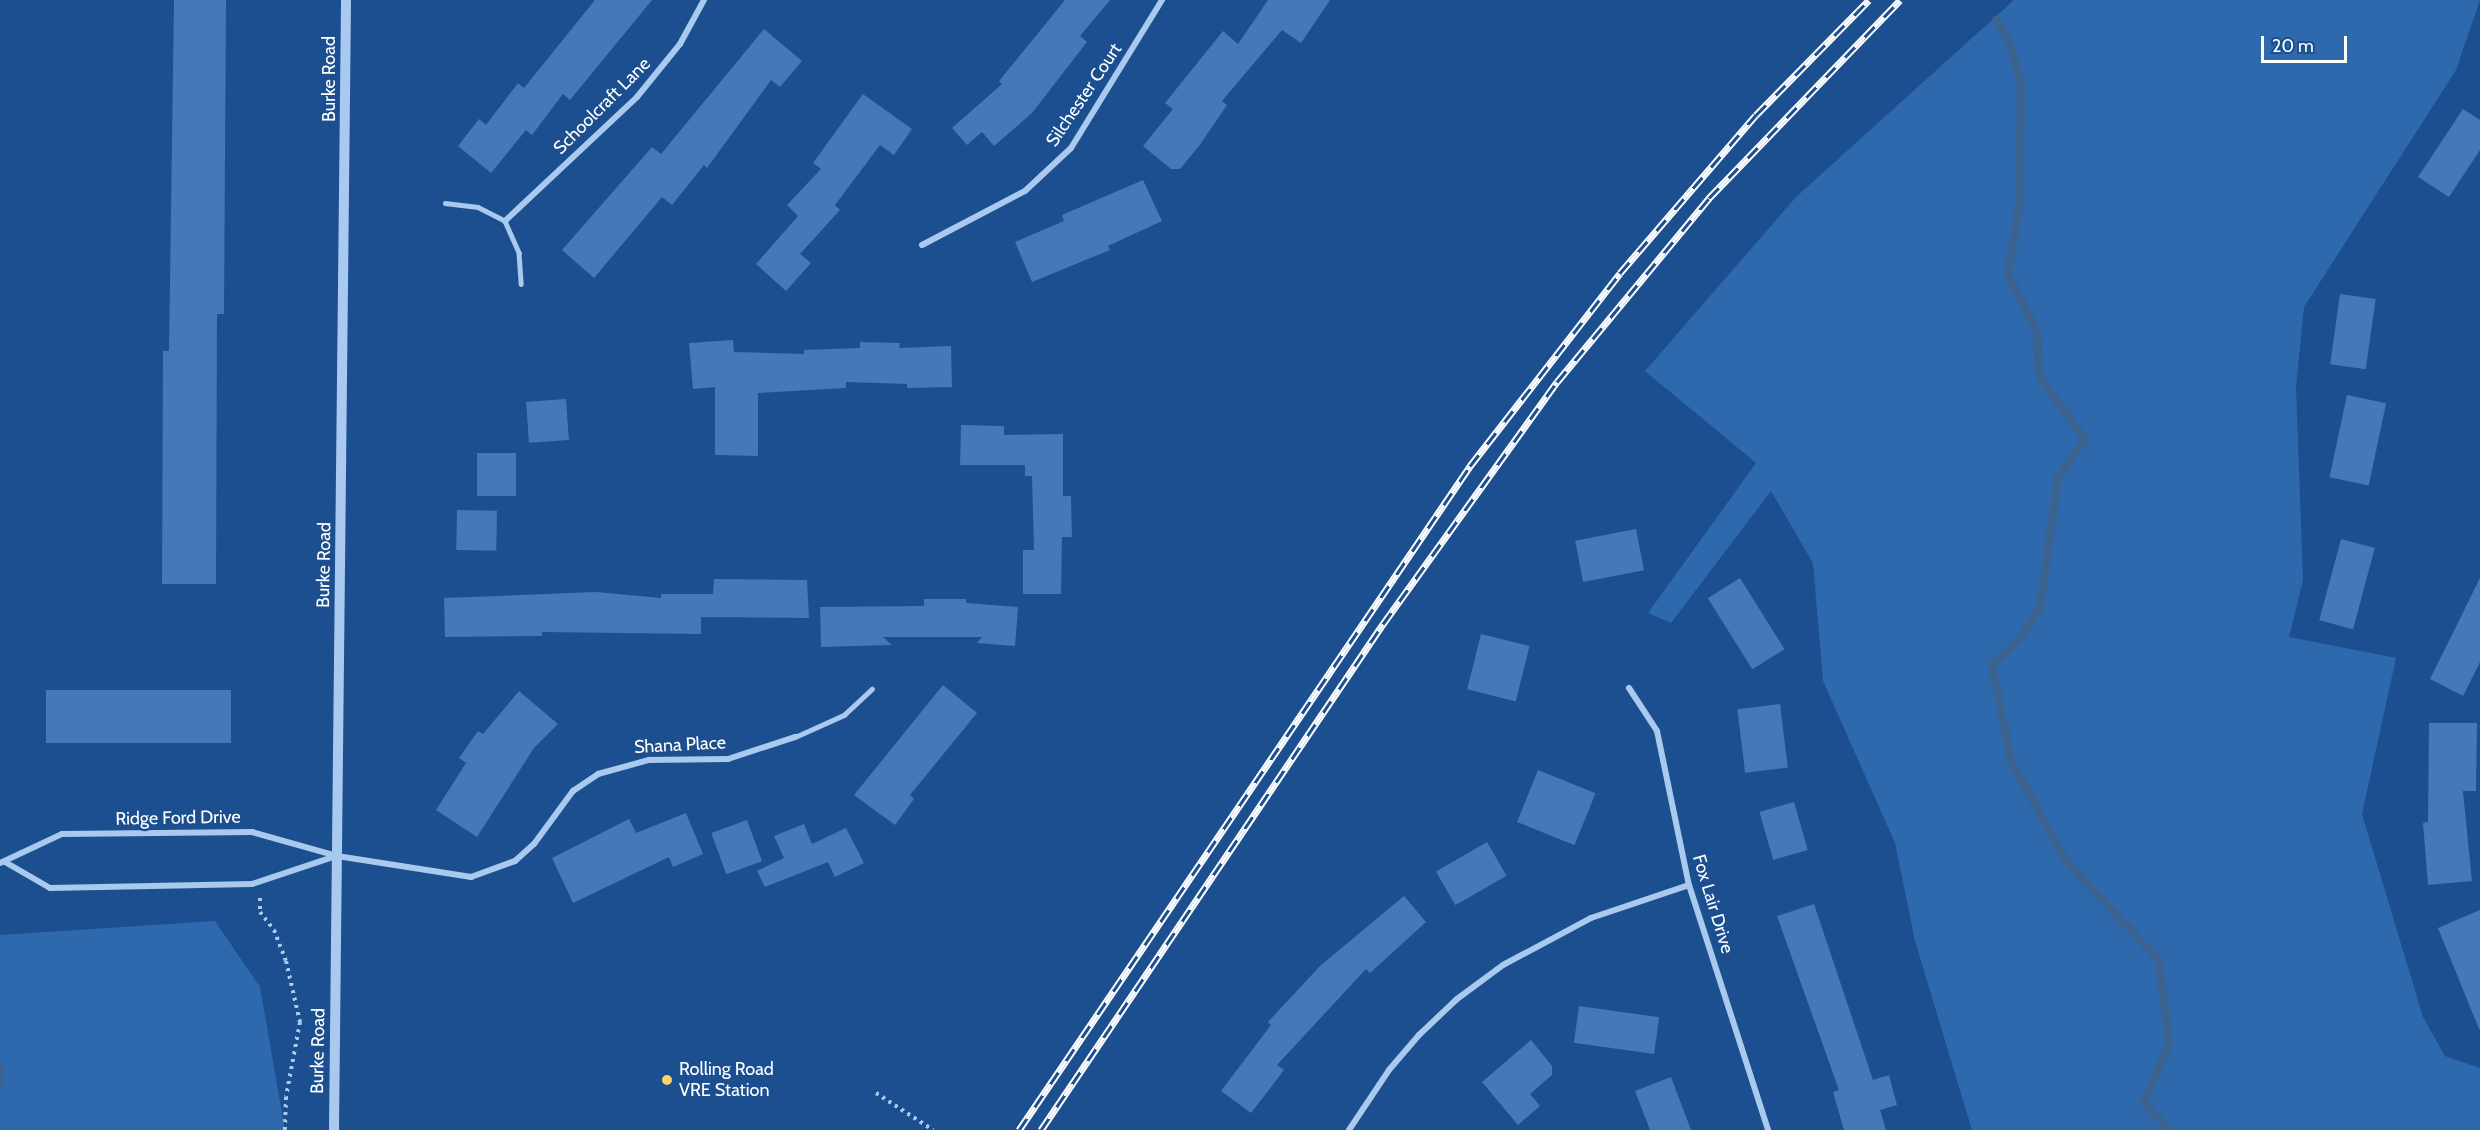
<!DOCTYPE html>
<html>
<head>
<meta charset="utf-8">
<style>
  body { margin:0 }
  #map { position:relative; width:2480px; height:1130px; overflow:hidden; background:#1b4f8f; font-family:Cabin,sans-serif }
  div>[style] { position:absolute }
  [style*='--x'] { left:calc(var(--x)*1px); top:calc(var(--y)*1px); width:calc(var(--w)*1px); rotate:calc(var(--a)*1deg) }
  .green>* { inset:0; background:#2e69ad }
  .stream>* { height:8px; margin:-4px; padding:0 4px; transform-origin:4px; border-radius:4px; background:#3c6290 }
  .building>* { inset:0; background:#4478b7; transform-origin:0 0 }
  .path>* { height:4px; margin-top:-2px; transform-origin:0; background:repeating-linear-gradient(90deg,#a9c9ee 0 3px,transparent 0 7.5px) }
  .service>* { height:4.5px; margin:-2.25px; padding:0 2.25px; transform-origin:2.25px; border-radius:2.25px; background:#a9c9ee }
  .minor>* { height:6px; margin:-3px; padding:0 3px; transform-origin:3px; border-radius:3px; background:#a9c9ee }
  .tertiary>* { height:10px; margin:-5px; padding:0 5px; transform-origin:5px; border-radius:5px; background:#a9c9ee }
  .rail>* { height:7px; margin-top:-3.5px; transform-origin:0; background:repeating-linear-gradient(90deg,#1b4f8f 0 14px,#fff 0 28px); box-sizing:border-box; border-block:2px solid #fff }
  .dots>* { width:16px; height:16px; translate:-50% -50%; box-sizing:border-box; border:3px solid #1b4f8f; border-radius:50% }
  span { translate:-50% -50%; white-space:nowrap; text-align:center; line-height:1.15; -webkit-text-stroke:5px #1b4f8f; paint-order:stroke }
  .street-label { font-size:18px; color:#fff }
  .poi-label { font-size:18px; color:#fff }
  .left { translate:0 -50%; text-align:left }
  .scale { position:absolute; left:2261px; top:36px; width:86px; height:27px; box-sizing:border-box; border:3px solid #fff; border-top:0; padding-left:8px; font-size:18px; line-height:21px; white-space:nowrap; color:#fff; -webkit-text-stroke:4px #1b4f8f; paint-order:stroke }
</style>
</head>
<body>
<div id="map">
  <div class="green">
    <i style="clip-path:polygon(2014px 0,2480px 0,2456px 70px,2304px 307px,2296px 387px,2303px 580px,2289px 637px,2396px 658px,2362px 814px,2423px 1017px,2445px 1056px,2480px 1068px,2480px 1130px,1972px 1130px,1915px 941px,1895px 843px,1823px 681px,1813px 563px,1771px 491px,1671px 623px,1648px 613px,1756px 463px,1645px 371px,1796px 197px)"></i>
    <i style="clip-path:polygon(215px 921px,260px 987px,285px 1130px,0 1130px,0 935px)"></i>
  </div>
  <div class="stream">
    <i style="--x:1996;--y:20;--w:25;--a:58"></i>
    <i style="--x:2009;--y:41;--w:44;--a:74.1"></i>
    <i style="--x:2021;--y:83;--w:125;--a:90.9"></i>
    <i style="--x:2019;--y:208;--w:67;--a:99.5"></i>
    <i style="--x:2008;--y:274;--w:64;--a:63"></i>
    <i style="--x:2037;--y:331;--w:45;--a:87.5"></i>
    <i style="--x:2039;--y:376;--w:78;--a:53.9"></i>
    <i style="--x:2085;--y:439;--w:47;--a:125.4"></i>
    <i style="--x:2058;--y:477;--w:132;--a:97.8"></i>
    <i style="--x:2040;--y:608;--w:37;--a:123"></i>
    <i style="--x:2020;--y:639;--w:38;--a:137"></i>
    <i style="--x:1992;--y:665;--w:98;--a:78.8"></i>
    <i style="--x:2011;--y:761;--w:114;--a:61.2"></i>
    <i style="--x:2066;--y:861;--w:136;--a:46.8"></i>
    <i style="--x:2159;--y:960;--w:85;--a:83.2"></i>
    <i style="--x:2169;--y:1044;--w:63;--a:113.3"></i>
    <i style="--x:2144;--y:1102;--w:38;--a:48"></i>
    <i style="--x:0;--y:1065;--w:16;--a:90"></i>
  </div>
  <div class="building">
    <i style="clip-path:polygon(174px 0,226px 0,224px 314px,217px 314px,216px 584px,162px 584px,163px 351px,169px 351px)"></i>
    <i style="clip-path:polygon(595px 0,652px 0,570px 100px,563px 94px,532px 135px,526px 130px,491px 173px,458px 146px,479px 119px,486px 125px,518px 83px,524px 88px)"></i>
    <i style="clip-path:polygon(1065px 0,1110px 0,1080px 36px,1087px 42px,1032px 113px,994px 146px,982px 132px,967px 145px,952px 128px,1002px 84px,999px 81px)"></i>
    <i style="clip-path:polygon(1268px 0,1330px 0,1301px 43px,1282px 30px,1222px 101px,1227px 105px,1199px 146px,1180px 169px,1171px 169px,1143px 146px,1173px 109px,1165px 103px,1223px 31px,1238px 44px)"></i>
    <i style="clip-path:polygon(764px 29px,802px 61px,780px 87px,771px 80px,707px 168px,704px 165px,672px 205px,662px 197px,594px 278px,562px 250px,652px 147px,661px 154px)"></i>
    <i style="clip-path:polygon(863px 94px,912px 129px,894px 155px,880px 145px,835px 205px,840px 210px,800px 254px,811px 263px,786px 291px,756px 264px,798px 216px,787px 205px,821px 169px,813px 163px)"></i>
    <i style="clip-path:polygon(2463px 109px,2480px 120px,2480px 150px,2449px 197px,2418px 177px)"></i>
    <i style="clip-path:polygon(1143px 180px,1162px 221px,1108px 246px,1110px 250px,1032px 282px,1015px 242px,1064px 221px,1062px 215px)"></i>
    <i style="left:2340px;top:294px;width:36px;height:71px;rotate:8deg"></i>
    <i style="clip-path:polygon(733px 340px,734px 352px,804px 354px,804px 350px,860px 348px,860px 342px,900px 343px,899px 348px,951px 346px,952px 387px,907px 388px,907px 384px,846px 382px,846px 388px,758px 393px,758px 456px,715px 455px,715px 387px,693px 389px,689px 343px)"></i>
    <i style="left:2347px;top:395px;width:40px;height:84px;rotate:12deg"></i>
    <i style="left:566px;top:399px;width:41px;height:40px;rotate:86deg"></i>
    <i style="clip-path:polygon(961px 425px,1004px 426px,1004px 435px,1063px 434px,1063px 496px,1071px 496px,1072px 537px,1062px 537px,1061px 594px,1023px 594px,1023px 550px,1034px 550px,1032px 476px,1025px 476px,1025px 465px,960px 465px)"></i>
    <i style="left:516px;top:453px;width:43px;height:39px;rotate:90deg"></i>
    <i style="left:457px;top:510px;width:40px;height:40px;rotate:1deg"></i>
    <i style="left:1636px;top:529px;width:42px;height:62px;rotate:79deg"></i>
    <i style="left:2341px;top:539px;width:35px;height:84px;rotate:15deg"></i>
    <i style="left:1740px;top:578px;width:84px;height:38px;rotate:58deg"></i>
    <i style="clip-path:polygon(2480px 578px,2480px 662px,2463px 696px,2430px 679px)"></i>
    <i style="clip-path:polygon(714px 579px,807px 580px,809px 618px,701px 617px,701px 634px,542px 632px,542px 636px,445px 637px,444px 598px,596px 592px,661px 598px,661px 594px,713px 594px)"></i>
    <i style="clip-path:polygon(924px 599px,966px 599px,966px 603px,1018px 607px,1015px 646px,977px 643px,982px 637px,883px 637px,892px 645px,821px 647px,820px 607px,924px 606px)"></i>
    <i style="left:1481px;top:634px;width:50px;height:57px;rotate:14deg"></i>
    <i style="clip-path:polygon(943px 685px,977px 713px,910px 795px,914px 799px,895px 825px,854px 795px)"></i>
    <i style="left:46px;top:690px;width:185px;height:53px"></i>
    <i style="clip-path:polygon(519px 691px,558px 724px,534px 748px,477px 837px,436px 810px,466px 763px,459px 758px,478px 731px,483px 734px)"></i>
    <i style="left:1780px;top:704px;width:64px;height:43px;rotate:83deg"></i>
    <i style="clip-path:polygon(2429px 723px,2477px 723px,2476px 791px,2463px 791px,2472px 881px,2428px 885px,2423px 823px,2428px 822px)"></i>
    <i style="left:1538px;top:770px;width:62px;height:56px;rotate:22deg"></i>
    <i style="left:1794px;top:802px;width:50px;height:36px;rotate:74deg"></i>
    <i style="clip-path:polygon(686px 813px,703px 854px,673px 867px,669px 857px,573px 903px,552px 858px,629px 819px,636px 833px)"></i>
    <i style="left:747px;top:820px;width:44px;height:38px;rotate:70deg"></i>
    <i style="clip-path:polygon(804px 824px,812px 844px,846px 828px,864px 863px,835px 877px,828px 862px,765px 887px,757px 871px,784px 858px,774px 836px)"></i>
    <i style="left:1487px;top:842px;width:39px;height:59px;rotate:60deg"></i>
    <i style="clip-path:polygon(1404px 896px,1426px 922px,1370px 973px,1366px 969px,1277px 1065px,1284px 1070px,1251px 1113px,1221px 1091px,1271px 1025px,1268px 1022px,1320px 966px)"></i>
    <i style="clip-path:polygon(1814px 904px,1873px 1080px,1889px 1075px,1897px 1105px,1880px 1110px,1886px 1130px,1844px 1130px,1833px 1092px,1839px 1090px,1777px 916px)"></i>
    <i style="clip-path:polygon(2480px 910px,2480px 1029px,2479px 1029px,2438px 928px)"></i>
    <i style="left:1579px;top:1006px;width:81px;height:37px;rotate:8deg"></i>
    <i style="clip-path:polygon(1531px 1040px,1552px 1066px,1552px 1075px,1530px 1094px,1540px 1106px,1518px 1125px,1482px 1082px)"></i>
    <i style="clip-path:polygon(1671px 1077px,1691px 1130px,1650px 1130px,1635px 1091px)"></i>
  </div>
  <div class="path">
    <i style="--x:260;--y:898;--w:14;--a:90"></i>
    <i style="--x:260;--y:912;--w:23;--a:52"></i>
    <i style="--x:274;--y:930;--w:33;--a:69"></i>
    <i style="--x:286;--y:961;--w:63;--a:77.1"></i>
    <i style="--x:300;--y:1022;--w:76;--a:100.6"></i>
    <i style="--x:286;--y:1097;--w:33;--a:92"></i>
    <i style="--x:876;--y:1093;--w:68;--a:33"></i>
  </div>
  <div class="service">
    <i style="--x:445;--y:203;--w:33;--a:7"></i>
    <i style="--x:478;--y:207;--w:30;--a:27"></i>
    <i style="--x:505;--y:221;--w:35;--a:66"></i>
    <i style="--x:519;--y:253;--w:31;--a:86"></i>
    <i style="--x:795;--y:737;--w:54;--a:-24.2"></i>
    <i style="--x:844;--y:715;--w:38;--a:-43"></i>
  </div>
  <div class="minor">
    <i style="--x:505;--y:221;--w:181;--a:-43.2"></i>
    <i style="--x:637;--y:97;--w:68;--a:-50.9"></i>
    <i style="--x:680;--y:44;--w:50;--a:-61.4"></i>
    <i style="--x:922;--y:245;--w:116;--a:-27.7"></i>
    <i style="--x:1025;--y:191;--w:63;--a:-43.1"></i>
    <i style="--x:1071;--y:148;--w:174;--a:-58.4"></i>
    <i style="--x:1629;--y:688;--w:51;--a:56.9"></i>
    <i style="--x:1657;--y:731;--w:157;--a:78.3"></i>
    <i style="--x:1689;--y:885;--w:257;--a:72.1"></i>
    <i style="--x:5;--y:862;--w:52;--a:30"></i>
    <i style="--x:50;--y:888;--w:202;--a:-1.1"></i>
    <i style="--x:252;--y:884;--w:89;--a:-18.4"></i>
    <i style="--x:0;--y:863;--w:68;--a:-25.1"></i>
    <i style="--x:62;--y:834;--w:190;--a:-0.6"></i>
    <i style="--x:252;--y:832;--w:88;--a:15.8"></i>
    <i style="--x:337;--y:856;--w:136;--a:8.9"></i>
    <i style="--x:471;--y:877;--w:47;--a:-20"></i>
    <i style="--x:515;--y:861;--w:25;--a:-42"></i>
    <i style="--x:534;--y:844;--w:66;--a:-53.7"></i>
    <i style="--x:573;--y:791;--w:30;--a:-34"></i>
    <i style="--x:598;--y:774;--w:53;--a:-15.4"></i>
    <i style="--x:649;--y:760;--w:79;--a:-0.7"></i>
    <i style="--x:728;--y:759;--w:71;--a:-18.2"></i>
    <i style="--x:1349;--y:1130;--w:72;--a:-56.3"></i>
    <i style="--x:1389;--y:1070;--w:46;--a:-49.4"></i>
    <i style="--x:1419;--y:1035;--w:52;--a:-43.5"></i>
    <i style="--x:1457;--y:999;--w:57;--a:-36.5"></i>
    <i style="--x:1503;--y:965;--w:100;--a:-28.1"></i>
    <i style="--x:1591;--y:918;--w:103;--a:-18.6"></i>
  </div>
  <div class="tertiary">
    <i style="--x:334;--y:1130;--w:1130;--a:-89.39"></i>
  </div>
  <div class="rail">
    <i style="--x:1019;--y:1130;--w:803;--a:-55.81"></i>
    <i style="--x:1470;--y:466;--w:244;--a:-52.1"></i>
    <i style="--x:1620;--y:273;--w:208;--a:-49.3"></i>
    <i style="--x:1756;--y:115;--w:161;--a:-45.5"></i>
    <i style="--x:1041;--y:1130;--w:611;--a:-55.95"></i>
    <i style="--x:1383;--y:624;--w:298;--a:-54.3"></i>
    <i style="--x:1557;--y:382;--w:239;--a:-50.4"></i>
    <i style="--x:1709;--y:198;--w:275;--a:-46"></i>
  </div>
  <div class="dots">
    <i style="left:667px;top:1080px;background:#ffd166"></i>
  </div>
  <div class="street-label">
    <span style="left:329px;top:79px;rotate:-90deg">Burke Road</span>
    <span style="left:1084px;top:95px;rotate:-56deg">Silchester Court</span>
    <span style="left:602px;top:106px;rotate:-45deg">Schoolcraft Lane</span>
    <span style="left:324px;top:565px;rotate:-89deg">Burke Road</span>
    <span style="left:680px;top:745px;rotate:-3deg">Shana Place</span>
    <span style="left:178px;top:818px;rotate:-1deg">Ridge Ford Drive</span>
    <span style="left:1713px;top:904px;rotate:73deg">Fox Lair Drive</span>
    <span style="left:318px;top:1051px;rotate:-89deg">Burke Road</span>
  </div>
  <div class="poi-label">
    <span class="left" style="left:679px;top:1080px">Rolling Road<br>VRE Station</span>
  </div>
  <div class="scale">20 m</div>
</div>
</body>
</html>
